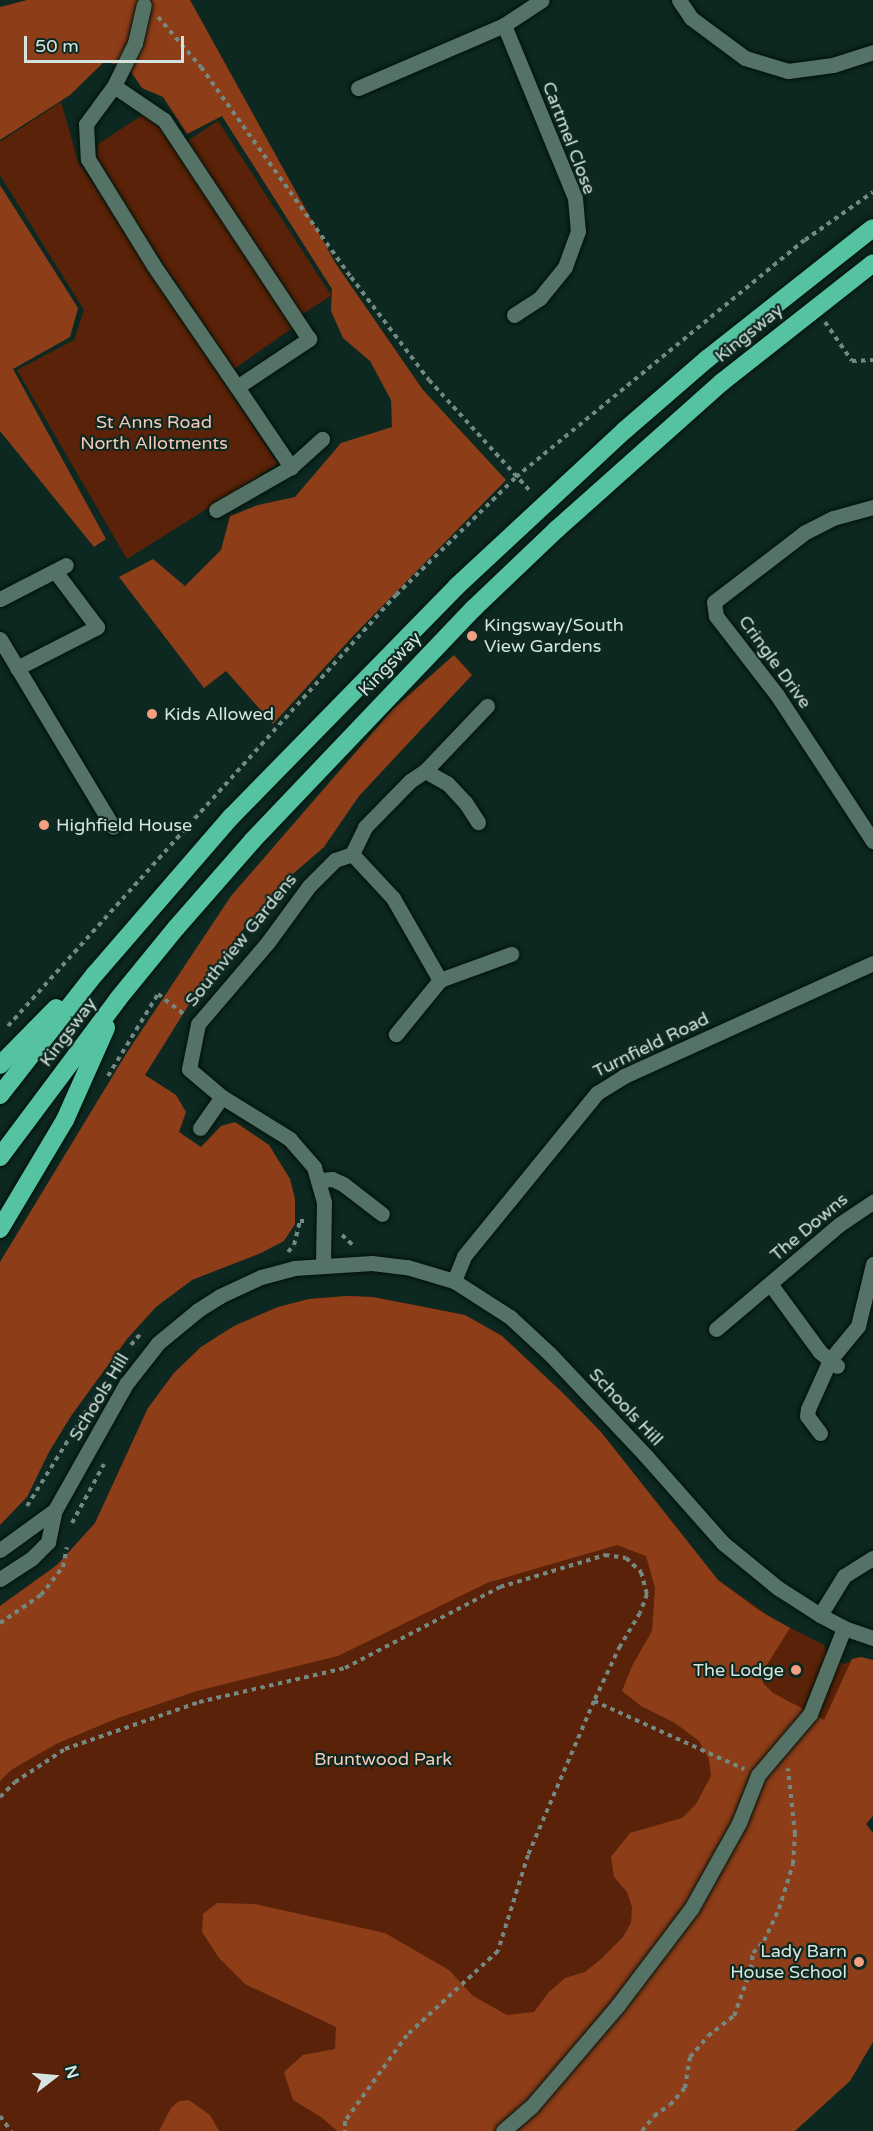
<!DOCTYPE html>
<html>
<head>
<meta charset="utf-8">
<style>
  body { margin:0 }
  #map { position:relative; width:873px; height:2131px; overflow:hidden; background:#0d2820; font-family:"Varela Round",sans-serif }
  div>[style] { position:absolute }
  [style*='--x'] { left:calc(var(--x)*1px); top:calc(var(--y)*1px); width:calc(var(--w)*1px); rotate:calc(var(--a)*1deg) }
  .green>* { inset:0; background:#5a2208; transform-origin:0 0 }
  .forest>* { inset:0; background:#8d3d18 }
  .path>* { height:4px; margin-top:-2px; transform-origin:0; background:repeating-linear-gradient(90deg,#748982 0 4.5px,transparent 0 9px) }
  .roads { filter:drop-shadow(0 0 2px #001109) drop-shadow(0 0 2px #001109) }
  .minor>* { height:15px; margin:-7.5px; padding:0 7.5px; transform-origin:7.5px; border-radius:7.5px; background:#557267 }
  .highway>* { height:18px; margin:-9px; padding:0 9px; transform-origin:9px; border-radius:9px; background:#55c2a1 }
  .dots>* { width:16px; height:16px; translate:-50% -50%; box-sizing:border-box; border:3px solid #0d2820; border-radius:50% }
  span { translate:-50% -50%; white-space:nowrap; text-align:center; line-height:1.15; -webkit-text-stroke:4.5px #0d2820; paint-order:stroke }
  .street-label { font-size:18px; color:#d5e4de }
  .park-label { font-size:18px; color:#f8c8b6 }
  .poi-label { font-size:18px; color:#d5e4de }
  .left { translate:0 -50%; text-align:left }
  .right { translate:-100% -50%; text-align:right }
  .north { position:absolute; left:24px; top:2047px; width:60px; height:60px; -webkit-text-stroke:4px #0d2820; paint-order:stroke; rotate:74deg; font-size:16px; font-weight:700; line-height:24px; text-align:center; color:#d5e4de }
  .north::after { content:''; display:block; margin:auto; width:21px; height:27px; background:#d5e4de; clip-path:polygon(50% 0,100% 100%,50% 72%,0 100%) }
  .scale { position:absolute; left:24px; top:36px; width:160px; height:27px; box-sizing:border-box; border:3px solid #d5e4de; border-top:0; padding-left:8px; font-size:18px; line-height:21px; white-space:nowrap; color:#d5e4de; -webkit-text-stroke:4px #0d2820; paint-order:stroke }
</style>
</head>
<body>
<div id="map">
  <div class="green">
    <i style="clip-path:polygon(61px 102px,78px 161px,278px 464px,127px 559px,17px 370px,74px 340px,84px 310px,0 175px,0 142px)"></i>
    <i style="clip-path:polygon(144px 114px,167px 131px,295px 326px,234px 369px,97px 166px,98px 144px)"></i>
    <i style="left:218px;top:121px;width:208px;height:44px;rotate:57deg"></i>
    <i style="clip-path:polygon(347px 1296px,373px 1297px,455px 1313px,474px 1320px,502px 1336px,601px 1432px,718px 1580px,775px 1620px,824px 1645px,829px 1658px,845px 1664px,858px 1657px,873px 1660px,683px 2131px,0 2131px,0 1606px,46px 1574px,69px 1554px,95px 1523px,148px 1408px,174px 1373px,201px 1347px,234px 1326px,278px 1307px,309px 1299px)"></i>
  </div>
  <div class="forest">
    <i style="clip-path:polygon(27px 0,190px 0,336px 264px,423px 390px,506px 480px,353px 636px,273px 724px,226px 671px,204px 688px,119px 577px,153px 559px,185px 586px,221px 550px,230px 516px,258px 505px,295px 497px,341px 443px,392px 427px,391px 400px,370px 361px,343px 338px,331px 311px,332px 289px,222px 116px,187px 134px,163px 97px,142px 88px,129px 69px,105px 61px,70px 95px,0 140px,0 7px)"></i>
    <i style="clip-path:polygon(0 185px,78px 308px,70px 337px,13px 369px,106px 539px,94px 547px,0 431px)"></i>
    <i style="clip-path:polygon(454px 655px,472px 675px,359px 796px,324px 847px,294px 873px,245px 927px,203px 982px,145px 1075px,176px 1095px,186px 1112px,179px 1132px,201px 1147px,221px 1126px,235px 1122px,269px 1145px,290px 1179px,295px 1199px,295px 1224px,284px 1241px,261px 1253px,192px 1280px,156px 1307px,127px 1339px,71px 1416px,49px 1452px,27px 1497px,0 1525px,0 1262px,126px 1054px,231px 896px,393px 709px)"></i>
    <i style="clip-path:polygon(347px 1296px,373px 1297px,465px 1315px,502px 1336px,565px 1395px,601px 1432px,718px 1580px,760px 1611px,790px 1628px,763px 1671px,763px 1683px,773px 1693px,824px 1720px,852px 1659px,861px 1657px,873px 1660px,873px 1816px,866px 1824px,873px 1833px,873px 2042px,850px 2081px,795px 2131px,337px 2131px,321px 2117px,293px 2100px,284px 2072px,303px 2055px,335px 2049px,336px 2027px,245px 1984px,219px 1958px,202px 1932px,203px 1914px,217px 1903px,255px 1904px,385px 1933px,449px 1970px,473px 1996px,507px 2015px,534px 2012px,548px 1993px,565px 1978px,585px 1972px,601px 1959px,623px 1937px,631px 1923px,632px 1907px,627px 1892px,614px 1877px,611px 1857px,630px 1833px,682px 1818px,696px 1804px,711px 1776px,709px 1759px,699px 1741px,675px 1723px,641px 1706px,622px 1691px,632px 1666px,652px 1631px,655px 1588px,646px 1556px,617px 1545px,487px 1583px,338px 1656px,197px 1691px,118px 1718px,56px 1744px,11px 1770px,0 1781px,0 1606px,57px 1565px,95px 1523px,148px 1408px,174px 1373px,201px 1347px,234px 1326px,278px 1307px,309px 1299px)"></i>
    <i style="clip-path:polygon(189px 2100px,210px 2115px,219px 2131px,159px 2131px,171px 2108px,179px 2101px)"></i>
  </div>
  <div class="path">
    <i style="--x:158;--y:17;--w:66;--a:49.3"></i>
    <i style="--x:201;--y:67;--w:258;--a:54.5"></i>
    <i style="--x:351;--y:277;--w:129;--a:52.9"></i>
    <i style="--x:429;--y:380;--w:150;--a:47.7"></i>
    <i style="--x:825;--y:322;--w:47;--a:55.3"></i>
    <i style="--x:852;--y:361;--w:21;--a:-3"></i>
    <i style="--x:8;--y:1026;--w:580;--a:-48.01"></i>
    <i style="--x:396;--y:595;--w:168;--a:-44.5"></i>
    <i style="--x:516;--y:477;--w:374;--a:-39.4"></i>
    <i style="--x:805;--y:240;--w:83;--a:-35.2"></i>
    <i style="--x:108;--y:1076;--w:96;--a:-58.6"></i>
    <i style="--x:158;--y:994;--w:34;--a:38"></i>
    <i style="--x:342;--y:1235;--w:16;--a:43"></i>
    <i style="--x:288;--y:1252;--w:9;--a:-49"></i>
    <i style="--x:294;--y:1245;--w:25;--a:-76"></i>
    <i style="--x:300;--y:1221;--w:7;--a:0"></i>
    <i style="--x:131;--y:1345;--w:17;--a:-50"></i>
    <i style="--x:27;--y:1506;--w:145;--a:-58"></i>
    <i style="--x:72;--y:1523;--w:67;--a:-61.5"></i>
    <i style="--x:0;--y:1623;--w:50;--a:-34.3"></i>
    <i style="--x:41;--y:1595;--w:36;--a:-52"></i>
    <i style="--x:63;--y:1567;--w:20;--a:-79"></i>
    <i style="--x:594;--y:1701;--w:165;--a:24.4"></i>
    <i style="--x:0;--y:1797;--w:21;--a:-45"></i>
    <i style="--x:15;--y:1782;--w:60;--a:-33.4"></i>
    <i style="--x:65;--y:1749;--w:142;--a:-19.3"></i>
    <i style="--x:199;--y:1702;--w:150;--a:-13.1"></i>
    <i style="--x:345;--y:1668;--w:175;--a:-27.6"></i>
    <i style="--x:500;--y:1587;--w:110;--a:-16.9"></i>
    <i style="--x:605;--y:1555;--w:21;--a:8"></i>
    <i style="--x:626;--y:1558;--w:21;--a:43"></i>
    <i style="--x:641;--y:1572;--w:23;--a:75"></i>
    <i style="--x:647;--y:1594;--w:20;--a:110"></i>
    <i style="--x:640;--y:1613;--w:39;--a:121"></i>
    <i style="--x:620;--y:1646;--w:61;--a:115.3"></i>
    <i style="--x:594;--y:1701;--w:168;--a:113.2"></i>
    <i style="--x:528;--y:1855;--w:101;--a:107.4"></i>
    <i style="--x:498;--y:1951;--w:124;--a:137.3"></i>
    <i style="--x:407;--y:2035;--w:106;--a:125.8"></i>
    <i style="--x:345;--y:2121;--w:10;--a:90"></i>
    <i style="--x:0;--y:2116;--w:19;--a:54"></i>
    <i style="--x:642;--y:2131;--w:19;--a:-51"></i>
    <i style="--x:654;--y:2116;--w:19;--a:-35"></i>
    <i style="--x:670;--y:2105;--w:23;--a:-49"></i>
    <i style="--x:685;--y:2088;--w:31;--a:-81"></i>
    <i style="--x:690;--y:2057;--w:28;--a:-49"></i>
    <i style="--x:708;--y:2036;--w:33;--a:-38"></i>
    <i style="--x:734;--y:2016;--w:50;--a:-70.1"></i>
    <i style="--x:751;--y:1969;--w:16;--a:-83"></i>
    <i style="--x:753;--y:1953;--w:16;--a:-47"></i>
    <i style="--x:764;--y:1941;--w:35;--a:-65"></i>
    <i style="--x:779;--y:1909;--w:47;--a:-72.7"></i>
    <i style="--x:793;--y:1864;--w:30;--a:-86"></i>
    <i style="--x:795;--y:1834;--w:66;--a:-96.1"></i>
  </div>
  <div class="roads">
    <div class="minor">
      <i style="--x:679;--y:0;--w:22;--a:56"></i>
      <i style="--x:691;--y:18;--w:67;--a:36.5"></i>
      <i style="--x:745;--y:58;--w:45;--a:16.8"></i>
      <i style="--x:788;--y:71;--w:45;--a:-7.6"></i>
      <i style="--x:833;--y:65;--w:42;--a:-18"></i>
      <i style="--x:504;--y:25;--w:187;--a:67.7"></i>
      <i style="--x:575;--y:198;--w:33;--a:85"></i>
      <i style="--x:578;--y:231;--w:38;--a:110"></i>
      <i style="--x:565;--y:267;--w:40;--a:129"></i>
      <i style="--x:540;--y:298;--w:31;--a:147"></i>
      <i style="--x:114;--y:86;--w:47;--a:126.4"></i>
      <i style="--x:86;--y:124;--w:35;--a:87"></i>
      <i style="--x:88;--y:159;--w:126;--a:58.3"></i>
      <i style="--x:154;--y:266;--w:147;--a:55.6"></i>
      <i style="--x:237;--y:387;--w:87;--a:-33.7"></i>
      <i style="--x:309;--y:339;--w:263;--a:-123.5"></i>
      <i style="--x:164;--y:120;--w:60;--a:-145.8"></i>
      <i style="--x:114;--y:86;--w:48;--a:-64"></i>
      <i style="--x:135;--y:43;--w:39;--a:-77"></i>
      <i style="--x:358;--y:88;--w:159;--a:-23.3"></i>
      <i style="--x:504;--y:25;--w:45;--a:-33.3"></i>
      <i style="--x:237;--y:387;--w:97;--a:56"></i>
      <i style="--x:291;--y:467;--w:42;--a:-42.1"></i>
      <i style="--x:873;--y:507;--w:41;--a:164.6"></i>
      <i style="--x:833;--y:518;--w:33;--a:153"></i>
      <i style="--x:804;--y:533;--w:113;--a:142.5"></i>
      <i style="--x:714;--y:602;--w:14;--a:82"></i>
      <i style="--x:716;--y:616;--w:100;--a:52.3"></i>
      <i style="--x:777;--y:695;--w:175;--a:56.7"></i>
      <i style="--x:216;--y:510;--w:86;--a:-29.8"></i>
      <i style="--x:0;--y:599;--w:74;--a:-27.3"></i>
      <i style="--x:0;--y:639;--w:219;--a:59"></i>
      <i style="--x:17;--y:668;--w:90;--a:-27.1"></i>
      <i style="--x:97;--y:627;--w:70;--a:-126.9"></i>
      <i style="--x:425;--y:771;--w:90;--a:-46.4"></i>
      <i style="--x:352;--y:854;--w:60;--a:47"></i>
      <i style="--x:393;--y:898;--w:95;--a:60.2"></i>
      <i style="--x:440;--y:980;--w:70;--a:129.2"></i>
      <i style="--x:440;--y:980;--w:76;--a:-20.1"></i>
      <i style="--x:200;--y:1128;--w:38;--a:-55"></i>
      <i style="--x:320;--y:1180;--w:12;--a:-5"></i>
      <i style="--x:332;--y:1179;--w:12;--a:24"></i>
      <i style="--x:343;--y:1184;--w:49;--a:37.6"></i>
      <i style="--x:323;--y:1264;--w:62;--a:-89.1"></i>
      <i style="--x:324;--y:1202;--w:36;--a:-106"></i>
      <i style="--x:314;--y:1167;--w:37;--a:-131"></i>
      <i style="--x:290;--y:1139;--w:80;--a:-148.3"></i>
      <i style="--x:222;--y:1097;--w:43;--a:-139.7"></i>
      <i style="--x:189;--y:1069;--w:46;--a:-78.7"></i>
      <i style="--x:198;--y:1024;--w:108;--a:-49.5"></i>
      <i style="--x:268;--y:942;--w:69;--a:-53.8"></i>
      <i style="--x:309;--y:886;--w:37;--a:-45"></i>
      <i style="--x:335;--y:860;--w:18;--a:-19"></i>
      <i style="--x:352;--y:854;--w:30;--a:-64"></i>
      <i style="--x:365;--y:827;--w:64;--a:-45.6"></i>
      <i style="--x:410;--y:781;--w:18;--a:-34"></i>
      <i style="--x:425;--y:771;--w:26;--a:29"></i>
      <i style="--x:448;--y:784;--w:25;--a:47"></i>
      <i style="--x:465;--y:802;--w:24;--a:57"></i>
      <i style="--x:454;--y:1281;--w:27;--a:-68"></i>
      <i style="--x:464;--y:1256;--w:210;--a:-50.8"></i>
      <i style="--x:597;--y:1093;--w:32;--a:-32"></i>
      <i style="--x:624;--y:1076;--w:273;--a:-24.4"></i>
      <i style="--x:771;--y:1285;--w:83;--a:53.8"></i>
      <i style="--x:820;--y:1352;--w:22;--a:39"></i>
      <i style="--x:716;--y:1329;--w:162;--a:-40.3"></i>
      <i style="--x:840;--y:1224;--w:40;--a:-34"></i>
      <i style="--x:820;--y:1433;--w:21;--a:-127"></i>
      <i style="--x:807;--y:1416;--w:7;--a:-82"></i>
      <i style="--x:808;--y:1409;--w:54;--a:-65.8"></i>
      <i style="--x:830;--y:1360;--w:44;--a:-50.5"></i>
      <i style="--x:858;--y:1326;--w:64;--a:-76.4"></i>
      <i style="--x:0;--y:1550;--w:68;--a:-36"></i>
      <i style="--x:55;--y:1510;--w:145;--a:-60.6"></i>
      <i style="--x:126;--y:1384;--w:52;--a:-52"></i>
      <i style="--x:158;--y:1343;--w:52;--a:-39.5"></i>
      <i style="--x:198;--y:1310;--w:26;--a:-32"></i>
      <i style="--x:220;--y:1296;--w:45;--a:-24.9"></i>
      <i style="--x:261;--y:1277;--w:34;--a:-15"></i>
      <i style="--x:294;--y:1268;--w:78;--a:-3.7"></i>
      <i style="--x:372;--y:1263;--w:35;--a:7"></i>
      <i style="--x:407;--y:1267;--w:49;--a:16.6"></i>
      <i style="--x:454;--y:1281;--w:67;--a:32.7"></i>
      <i style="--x:510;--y:1317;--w:54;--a:42.8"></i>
      <i style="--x:550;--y:1354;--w:140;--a:46.7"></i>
      <i style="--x:646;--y:1456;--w:116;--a:48.5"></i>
      <i style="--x:723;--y:1543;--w:71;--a:39.3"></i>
      <i style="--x:778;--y:1588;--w:50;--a:32.7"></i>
      <i style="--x:820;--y:1615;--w:27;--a:28"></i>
      <i style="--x:844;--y:1628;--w:31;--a:19"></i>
      <i style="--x:0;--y:1579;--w:38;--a:-33"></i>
      <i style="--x:32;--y:1558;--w:23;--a:-45"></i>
      <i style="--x:48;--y:1542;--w:33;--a:-78"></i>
      <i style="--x:820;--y:1615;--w:46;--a:-58.4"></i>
      <i style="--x:844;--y:1576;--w:34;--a:-32"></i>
      <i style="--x:503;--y:2131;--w:37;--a:-41"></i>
      <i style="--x:531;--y:2107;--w:134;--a:-49.5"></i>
      <i style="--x:618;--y:2005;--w:121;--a:-52.8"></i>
      <i style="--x:691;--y:1909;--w:98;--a:-60.8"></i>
      <i style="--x:739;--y:1823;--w:52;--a:-68.4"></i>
      <i style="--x:758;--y:1775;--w:80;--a:-49.6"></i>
      <i style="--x:810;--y:1714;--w:92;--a:-68.4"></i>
    </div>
    <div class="highway">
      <i style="--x:0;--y:1065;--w:80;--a:-45.5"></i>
      <i style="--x:0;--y:1095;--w:154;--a:-51.9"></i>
      <i style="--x:95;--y:974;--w:208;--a:-49.1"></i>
      <i style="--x:231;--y:817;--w:323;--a:-45.6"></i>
      <i style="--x:457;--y:586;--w:229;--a:-42.9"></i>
      <i style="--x:625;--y:430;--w:108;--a:-40.9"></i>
      <i style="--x:707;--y:359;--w:211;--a:-38.3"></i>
      <i style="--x:0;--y:1157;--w:197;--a:-53.2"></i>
      <i style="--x:118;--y:999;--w:92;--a:-50.8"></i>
      <i style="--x:176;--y:928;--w:117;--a:-48.8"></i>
      <i style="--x:253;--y:840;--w:319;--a:-46.4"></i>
      <i style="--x:473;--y:609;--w:116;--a:-43.6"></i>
      <i style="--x:557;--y:529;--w:221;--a:-41.7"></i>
      <i style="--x:722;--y:382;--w:192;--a:-38.2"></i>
      <i style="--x:0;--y:1229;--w:127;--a:-59.2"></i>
      <i style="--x:65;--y:1120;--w:101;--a:-66"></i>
    </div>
  </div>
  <div class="dots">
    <i style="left:472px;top:636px;background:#f2a080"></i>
    <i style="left:152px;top:714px;background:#f2a080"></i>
    <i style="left:44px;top:825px;background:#f2a080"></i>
    <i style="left:796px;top:1670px;background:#f2a080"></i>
    <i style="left:859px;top:1962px;background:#f2a080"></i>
  </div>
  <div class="street-label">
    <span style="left:569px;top:138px;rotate:69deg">Cartmel Close</span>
    <span style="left:749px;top:333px;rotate:-39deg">Kingsway</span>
    <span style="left:775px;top:662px;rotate:54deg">Cringle Drive</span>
    <span style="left:390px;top:664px;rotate:-46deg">Kingsway</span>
    <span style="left:241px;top:940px;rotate:-51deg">Southview Gardens</span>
    <span style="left:68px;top:1032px;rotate:-53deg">Kingsway</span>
    <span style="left:651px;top:1045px;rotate:-26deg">Turnfield Road</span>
    <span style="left:809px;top:1227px;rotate:-40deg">The Downs</span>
    <span style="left:99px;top:1397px;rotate:-59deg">Schools Hill</span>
    <span style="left:626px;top:1407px;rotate:47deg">Schools Hill</span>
  </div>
  <div class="park-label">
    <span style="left:154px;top:433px">St Anns Road<br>North Allotments</span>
    <span style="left:383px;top:1759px">Bruntwood Park</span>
  </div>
  <div class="poi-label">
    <span class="left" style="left:484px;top:636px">Kingsway/South<br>View Gardens</span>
    <span class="left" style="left:164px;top:714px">Kids Allowed</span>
    <span class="left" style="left:56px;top:825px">Highfield House</span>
    <span class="right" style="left:784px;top:1670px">The Lodge</span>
    <span class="right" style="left:847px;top:1962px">Lady Barn<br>House School</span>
  </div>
  <div class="north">N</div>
  <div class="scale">50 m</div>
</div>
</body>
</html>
